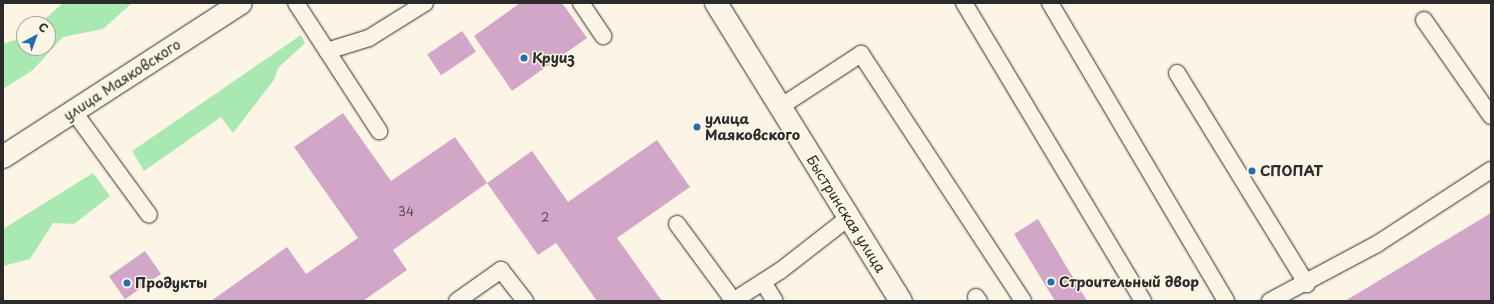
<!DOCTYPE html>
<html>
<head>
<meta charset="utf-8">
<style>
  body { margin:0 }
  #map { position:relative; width:1494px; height:304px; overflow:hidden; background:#fcf5e5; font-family:"Playpen Sans",sans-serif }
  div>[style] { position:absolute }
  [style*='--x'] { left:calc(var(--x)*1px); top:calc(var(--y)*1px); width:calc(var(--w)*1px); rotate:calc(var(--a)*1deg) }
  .green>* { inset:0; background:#a8e8b1 }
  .building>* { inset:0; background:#d2a6c9; transform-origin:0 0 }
  .roads { filter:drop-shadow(0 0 1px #2b2b2b) drop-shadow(0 0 1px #2b2b2b) }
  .service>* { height:16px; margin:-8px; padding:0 8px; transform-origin:8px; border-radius:8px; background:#fcf5e5 }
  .secondary>* { height:22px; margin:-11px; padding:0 11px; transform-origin:11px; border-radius:11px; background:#fcf5e5 }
  .dots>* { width:11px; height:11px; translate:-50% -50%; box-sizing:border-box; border:2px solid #fcf5e5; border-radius:50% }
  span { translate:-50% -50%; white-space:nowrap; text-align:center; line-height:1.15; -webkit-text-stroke:3px #fcf5e5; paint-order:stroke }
  .number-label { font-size:12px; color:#554a52 }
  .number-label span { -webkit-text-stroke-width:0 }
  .poi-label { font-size:14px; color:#2b2b2b; font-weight:700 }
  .left { translate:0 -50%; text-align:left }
  .street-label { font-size:14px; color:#2b2b2b }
  .frame { position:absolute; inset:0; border:4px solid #2b2b2b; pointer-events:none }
  .north { position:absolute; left:16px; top:16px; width:40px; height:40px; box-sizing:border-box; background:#fcf5e5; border:1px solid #a8a49b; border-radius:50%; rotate:41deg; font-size:11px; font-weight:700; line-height:16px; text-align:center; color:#2b2b2b }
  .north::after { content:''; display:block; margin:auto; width:14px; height:18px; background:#1f6fb2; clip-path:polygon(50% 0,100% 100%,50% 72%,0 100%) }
</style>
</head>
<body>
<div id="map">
  <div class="green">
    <i style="clip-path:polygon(63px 3px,132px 3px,103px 29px,63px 37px,33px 70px,3px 89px,3px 44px,24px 37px,24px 48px,48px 48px,48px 24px,39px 24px)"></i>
    <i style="clip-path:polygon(301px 35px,305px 43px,278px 68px,274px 80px,233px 133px,221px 117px,144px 171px,132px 151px)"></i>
    <i style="clip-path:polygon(93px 173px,110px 196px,74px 224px,53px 223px,30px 259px,3px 266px,3px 229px)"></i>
  </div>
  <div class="building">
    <i style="clip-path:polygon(520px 3px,562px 3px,587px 38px,512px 91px,474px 36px)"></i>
    <i style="left:462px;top:31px;width:25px;height:42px;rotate:56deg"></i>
    <i style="clip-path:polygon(343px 113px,391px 181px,455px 137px,487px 183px,393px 250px,407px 270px,363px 301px,211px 301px,287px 247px,306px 274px,358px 238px,294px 147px)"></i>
    <i style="clip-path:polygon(657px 140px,690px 187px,617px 238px,662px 301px,597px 301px,556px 243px,538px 255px,487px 183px,532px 151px,568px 202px)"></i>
    <i style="clip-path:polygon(1491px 213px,1491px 301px,1345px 301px)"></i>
    <i style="clip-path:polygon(1038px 219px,1087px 301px,1055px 301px,1014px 234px)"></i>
    <i style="left:145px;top:251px;width:28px;height:44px;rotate:55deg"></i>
  </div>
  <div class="roads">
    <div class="service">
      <i style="--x:296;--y:3;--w:153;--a:57"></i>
      <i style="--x:581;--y:3;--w:40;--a:56"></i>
      <i style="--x:964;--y:3;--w:348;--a:59"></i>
      <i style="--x:1050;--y:3;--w:346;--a:59.4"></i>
      <i style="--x:1424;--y:20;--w:117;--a:55.1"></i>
      <i style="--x:327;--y:51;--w:44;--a:-17.2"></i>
      <i style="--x:369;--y:38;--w:66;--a:-32"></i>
      <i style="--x:1177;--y:73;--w:248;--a:58.4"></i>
      <i style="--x:780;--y:107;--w:97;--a:-33.2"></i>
      <i style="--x:861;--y:54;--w:295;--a:56.7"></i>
      <i style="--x:74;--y:112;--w:127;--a:53.9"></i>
      <i style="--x:677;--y:224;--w:94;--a:53.6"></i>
      <i style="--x:763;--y:282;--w:22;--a:58"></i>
      <i style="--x:976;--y:297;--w:5;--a:53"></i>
      <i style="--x:457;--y:301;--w:54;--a:-35.2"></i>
      <i style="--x:501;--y:270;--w:39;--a:52"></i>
      <i style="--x:733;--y:301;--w:56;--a:-32.6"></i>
      <i style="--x:780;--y:271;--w:86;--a:-37.9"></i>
      <i style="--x:1270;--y:301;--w:121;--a:-28"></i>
      <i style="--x:1377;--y:244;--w:136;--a:-33"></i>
    </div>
    <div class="secondary">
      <i style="--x:716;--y:3;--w:351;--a:58.2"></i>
      <i style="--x:3;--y:157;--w:283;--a:-32.9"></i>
    </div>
  </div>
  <div class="dots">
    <i style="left:524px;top:58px;background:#1f6fb2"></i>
    <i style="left:697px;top:127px;background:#1f6fb2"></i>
    <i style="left:1252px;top:171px;background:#1f6fb2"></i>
    <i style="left:1051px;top:282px;background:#1f6fb2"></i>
    <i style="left:127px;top:283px;background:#1f6fb2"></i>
  </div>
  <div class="number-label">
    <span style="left:406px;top:212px">34</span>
    <span style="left:545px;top:218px">2</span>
  </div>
  <div class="poi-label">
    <span class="left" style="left:532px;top:58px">Круиз</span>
    <span class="left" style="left:705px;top:127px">улица<br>Маяковского</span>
    <span class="left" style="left:1260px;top:171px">СПОПАТ</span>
    <span class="left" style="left:1059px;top:282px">Строительный двор</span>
    <span class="left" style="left:135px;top:283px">Продукты</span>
  </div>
  <div class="street-label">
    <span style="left:122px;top:80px;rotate:-33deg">улица Маяковского</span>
    <span style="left:846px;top:214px;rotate:58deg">Быстринская улица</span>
  </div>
  <div class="frame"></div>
  <div class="north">С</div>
</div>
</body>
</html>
